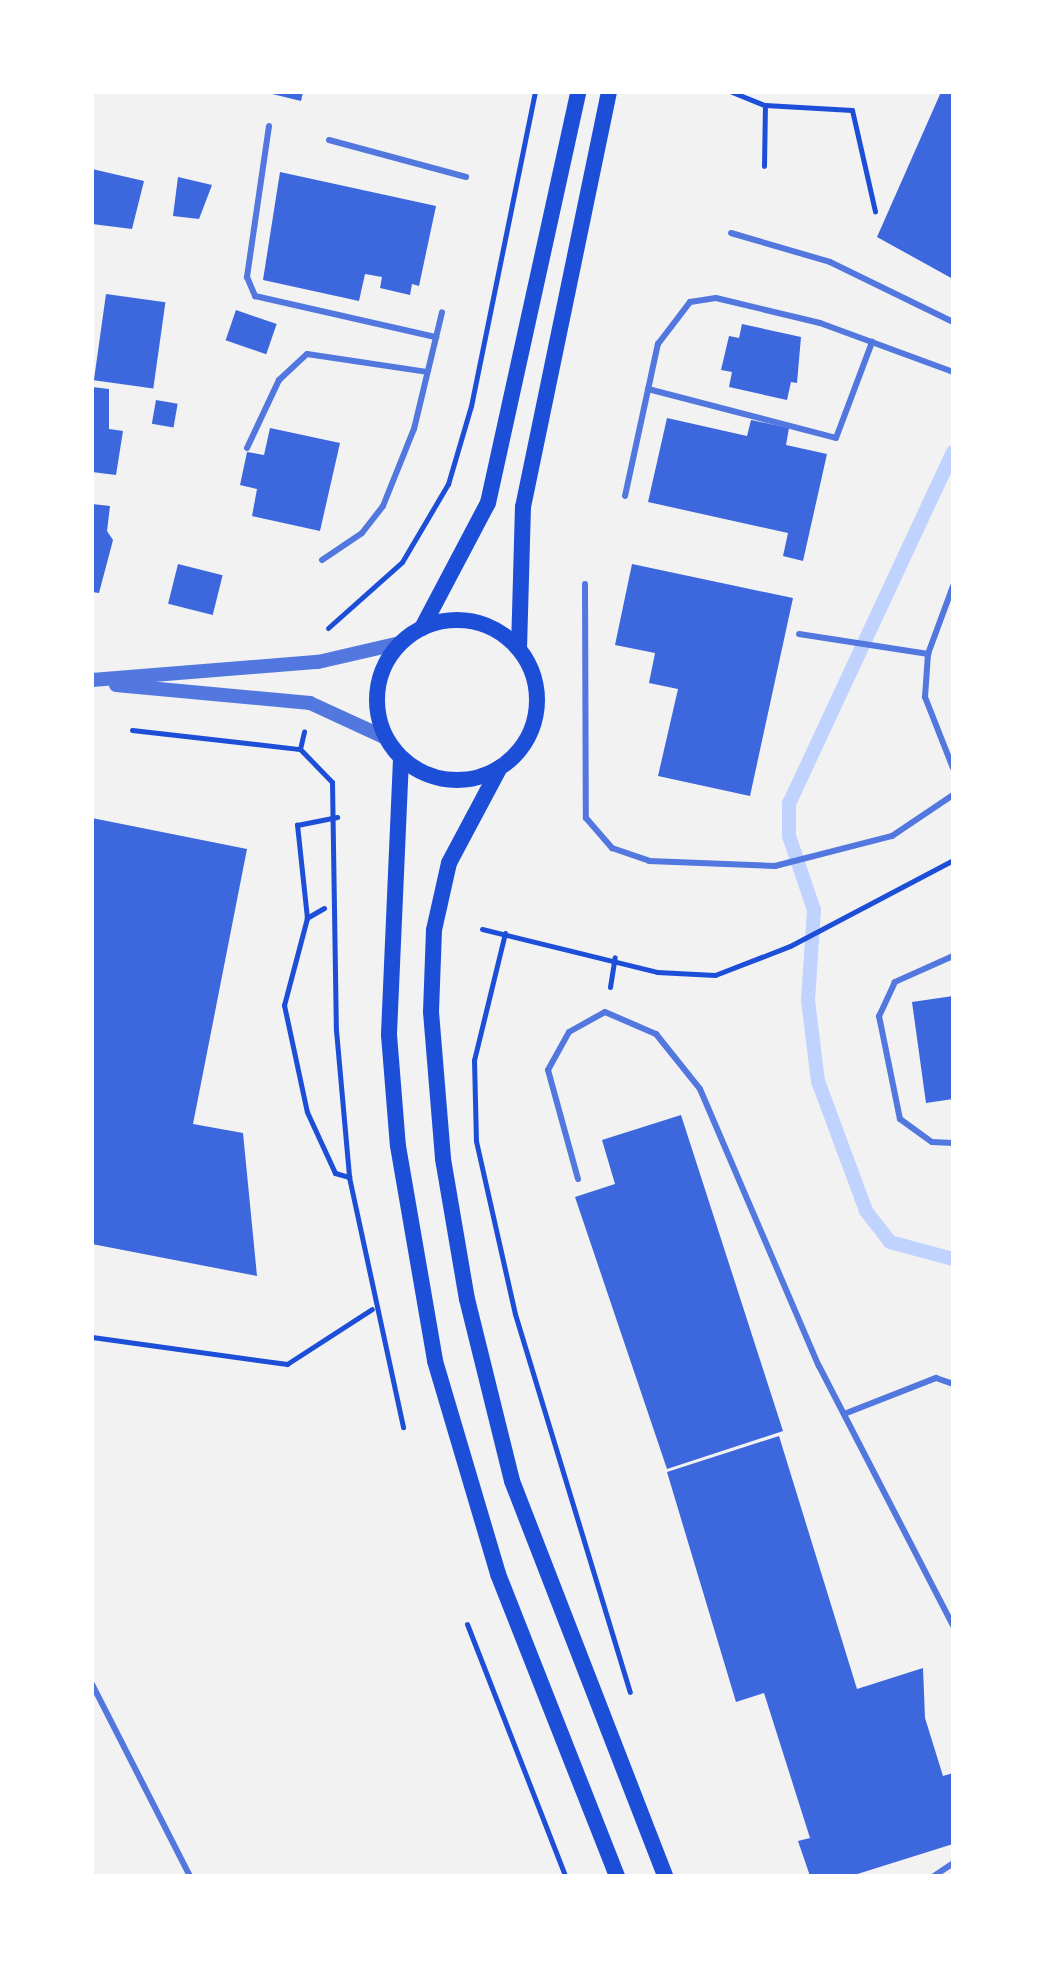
<!DOCTYPE html>
<html>
<head>
<meta charset="utf-8">
<style>
  body { margin:0 }
  #map { position:relative; width:1045px; height:1968px; overflow:hidden; background:#f2f2f2; font-family:"Golos Text",sans-serif }
  div>[style] { position:absolute }
  [style*='--x'] { left:calc(var(--x)*1px); top:calc(var(--y)*1px); width:calc(var(--w)*1px); rotate:calc(var(--a)*1deg) }
  .stream>* { height:14px; margin:-7px; padding:0 7px; transform-origin:7px; border-radius:7px; background:#bfd3fe }
  .building>* { inset:0; background:#3d67dc; transform-origin:0 0 }
  .path>* { height:5px; margin:-2.5px; padding:0 2.5px; transform-origin:2.5px; border-radius:2.5px; background:#1d4ed8 }
  .service>* { height:6px; margin:-3px; padding:0 3px; transform-origin:3px; border-radius:3px; background:#5277de }
  .tertiary>* { height:14px; margin:-7px; padding:0 7px; transform-origin:7px; border-radius:7px; background:#5277de }
  .secondary>* { height:16px; margin:-8px; padding:0 8px; transform-origin:8px; border-radius:8px; background:#1d4ed8 }
  .secondary>.ring { margin:-8px; padding:0; box-sizing:content-box; background:none; border:16px solid #1d4ed8; border-radius:50% }
  span { translate:-50% -50%; white-space:nowrap; text-align:center; line-height:1.15; -webkit-text-stroke:8px #fff; paint-order:stroke }
  .frame { position:absolute; inset:0; border:94px solid #fff; pointer-events:none }
</style>
</head>
<body>
<div id="map">
  <div class="stream">
    <i style="--x:953;--y:452;--w:387;--a:115"></i>
    <i style="--x:789;--y:803;--w:33;--a:90"></i>
    <i style="--x:789;--y:836;--w:78;--a:71.3"></i>
    <i style="--x:814;--y:910;--w:90;--a:93.8"></i>
    <i style="--x:808;--y:1000;--w:82;--a:83"></i>
    <i style="--x:818;--y:1081;--w:139;--a:69.7"></i>
    <i style="--x:866;--y:1211;--w:39;--a:52"></i>
    <i style="--x:890;--y:1242;--w:65;--a:15.1"></i>
  </div>
  <div class="building">
    <i style="clip-path:polygon(264px 92px,303px 92px,301px 101px)"></i>
    <i style="clip-path:polygon(941px 92px,953px 92px,953px 279px,877px 237px)"></i>
    <i style="clip-path:polygon(92px 169px,144px 181px,132px 229px,92px 224px)"></i>
    <i style="clip-path:polygon(280px 172px,436px 206px,419px 286px,412px 284px,410px 295px,380px 288px,382px 277px,365px 274px,359px 301px,263px 280px)"></i>
    <i style="clip-path:polygon(178px 177px,212px 185px,199px 219px,173px 216px)"></i>
    <i style="left:106px;top:294px;width:60px;height:87px;rotate:8deg"></i>
    <i style="left:236px;top:310px;width:43px;height:32px;rotate:19deg"></i>
    <i style="clip-path:polygon(742px 324px,801px 337px,797px 383px,791px 382px,787px 400px,729px 387px,732px 372px,721px 370px,729px 336px,739px 338px)"></i>
    <i style="clip-path:polygon(92px 387px,109px 389px,109px 429px,123px 431px,116px 475px,92px 472px)"></i>
    <i style="left:156px;top:400px;width:22px;height:24px;rotate:10deg"></i>
    <i style="clip-path:polygon(667px 418px,747px 436px,751px 420px,789px 428px,786px 445px,827px 454px,803px 561px,783px 556px,788px 533px,648px 502px)"></i>
    <i style="clip-path:polygon(270px 428px,340px 443px,320px 531px,252px 516px,257px 489px,240px 485px,247px 452px,264px 455px)"></i>
    <i style="clip-path:polygon(92px 504px,110px 506px,107px 531px,113px 540px,99px 593px,92px 592px)"></i>
    <i style="left:178px;top:564px;width:46px;height:41px;rotate:14deg"></i>
    <i style="clip-path:polygon(632px 564px,793px 598px,750px 796px,658px 776px,678px 689px,649px 683px,655px 653px,615px 645px)"></i>
    <i style="clip-path:polygon(92px 818px,247px 849px,193px 1124px,243px 1133px,257px 1276px,92px 1244px)"></i>
    <i style="clip-path:polygon(953px 996px,953px 1099px,926px 1103px,912px 1002px)"></i>
    <i style="clip-path:polygon(681px 1115px,783px 1431px,667px 1469px,575px 1197px,615px 1184px,602px 1140px)"></i>
    <i style="clip-path:polygon(779px 1436px,857px 1689px,923px 1668px,925px 1718px,943px 1776px,953px 1773px,953px 1844px,851px 1876px,810px 1876px,798px 1841px,810px 1838px,764px 1693px,736px 1702px,667px 1472px)"></i>
  </div>
  <div class="path">
    <i style="--x:732;--y:92;--w:35;--a:22"></i>
    <i style="--x:765;--y:105;--w:87;--a:3.3"></i>
    <i style="--x:852;--y:110;--w:104;--a:77.2"></i>
    <i style="--x:764;--y:166;--w:61;--a:-89.1"></i>
    <i style="--x:328;--y:628;--w:99;--a:-41.7"></i>
    <i style="--x:402;--y:562;--w:91;--a:-59.5"></i>
    <i style="--x:448;--y:484;--w:81;--a:-73.6"></i>
    <i style="--x:471;--y:406;--w:320;--a:-78.5"></i>
    <i style="--x:132;--y:730;--w:169;--a:6.5"></i>
    <i style="--x:300;--y:749;--w:46;--a:45.9"></i>
    <i style="--x:332;--y:782;--w:248;--a:89.1"></i>
    <i style="--x:336;--y:1030;--w:148;--a:84.9"></i>
    <i style="--x:349;--y:1177;--w:256;--a:77.8"></i>
    <i style="--x:300;--y:749;--w:18;--a:-77"></i>
    <i style="--x:324;--y:908;--w:20;--a:150"></i>
    <i style="--x:307;--y:918;--w:90;--a:104.8"></i>
    <i style="--x:284;--y:1005;--w:109;--a:77.9"></i>
    <i style="--x:307;--y:1112;--w:67;--a:65.3"></i>
    <i style="--x:335;--y:1173;--w:15;--a:16"></i>
    <i style="--x:307;--y:918;--w:94;--a:-96.1"></i>
    <i style="--x:297;--y:825;--w:41;--a:-11.3"></i>
    <i style="--x:482;--y:929;--w:180;--a:13.8"></i>
    <i style="--x:657;--y:972;--w:58;--a:3"></i>
    <i style="--x:715;--y:975;--w:80;--a:-21.1"></i>
    <i style="--x:790;--y:946;--w:184;--a:-27.8"></i>
    <i style="--x:505;--y:933;--w:131;--a:103.7"></i>
    <i style="--x:474;--y:1060;--w:81;--a:88.6"></i>
    <i style="--x:476;--y:1141;--w:177;--a:77.3"></i>
    <i style="--x:515;--y:1314;--w:395;--a:73.1"></i>
    <i style="--x:610;--y:987;--w:30;--a:-81"></i>
    <i style="--x:92;--y:1337;--w:197;--a:7.9"></i>
    <i style="--x:287;--y:1364;--w:101;--a:-32.9"></i>
    <i style="--x:467;--y:1624;--w:270;--a:68.7"></i>
  </div>
  <div class="service">
    <i style="--x:269;--y:126;--w:153;--a:98.3"></i>
    <i style="--x:247;--y:277;--w:21;--a:67"></i>
    <i style="--x:255;--y:296;--w:186;--a:12.8"></i>
    <i style="--x:329;--y:140;--w:142;--a:15.1"></i>
    <i style="--x:731;--y:233;--w:103;--a:16.3"></i>
    <i style="--x:830;--y:262;--w:137;--a:26"></i>
    <i style="--x:648;--y:389;--w:194;--a:14.6"></i>
    <i style="--x:836;--y:438;--w:103;--a:-69.4"></i>
    <i style="--x:247;--y:448;--w:75;--a:-64.8"></i>
    <i style="--x:279;--y:380;--w:38;--a:-43"></i>
    <i style="--x:307;--y:354;--w:121;--a:8.5"></i>
    <i style="--x:625;--y:496;--w:156;--a:-77.8"></i>
    <i style="--x:658;--y:344;--w:53;--a:-52.7"></i>
    <i style="--x:690;--y:302;--w:26;--a:-9"></i>
    <i style="--x:716;--y:298;--w:107;--a:13.5"></i>
    <i style="--x:820;--y:323;--w:142;--a:20.2"></i>
    <i style="--x:322;--y:560;--w:48;--a:-34"></i>
    <i style="--x:362;--y:533;--w:34;--a:-52"></i>
    <i style="--x:383;--y:506;--w:83;--a:-68.1"></i>
    <i style="--x:414;--y:429;--w:120;--a:-76.5"></i>
    <i style="--x:585;--y:584;--w:234;--a:89.8"></i>
    <i style="--x:586;--y:818;--w:40;--a:49"></i>
    <i style="--x:612;--y:848;--w:39;--a:19"></i>
    <i style="--x:649;--y:861;--w:126;--a:2.3"></i>
    <i style="--x:775;--y:866;--w:121;--a:-14.4"></i>
    <i style="--x:892;--y:836;--w:73;--a:-33.9"></i>
    <i style="--x:953;--y:586;--w:72;--a:110.2"></i>
    <i style="--x:928;--y:654;--w:43;--a:94"></i>
    <i style="--x:925;--y:697;--w:76;--a:68.5"></i>
    <i style="--x:799;--y:634;--w:131;--a:8.8"></i>
    <i style="--x:953;--y:956;--w:64;--a:155.9"></i>
    <i style="--x:895;--y:982;--w:38;--a:115"></i>
    <i style="--x:879;--y:1016;--w:105;--a:78.5"></i>
    <i style="--x:900;--y:1119;--w:39;--a:36"></i>
    <i style="--x:932;--y:1142;--w:21;--a:3"></i>
    <i style="--x:578;--y:1179;--w:113;--a:-105.4"></i>
    <i style="--x:548;--y:1070;--w:43;--a:-61.1"></i>
    <i style="--x:569;--y:1032;--w:41;--a:-29.1"></i>
    <i style="--x:605;--y:1012;--w:56;--a:23.3"></i>
    <i style="--x:656;--y:1034;--w:70;--a:51.3"></i>
    <i style="--x:700;--y:1089;--w:301;--a:66.8"></i>
    <i style="--x:819;--y:1366;--w:292;--a:62.7"></i>
    <i style="--x:844;--y:1414;--w:99;--a:-21.4"></i>
    <i style="--x:936;--y:1378;--w:18;--a:19"></i>
    <i style="--x:92;--y:1684;--w:216;--a:63"></i>
    <i style="--x:934;--y:1876;--w:23;--a:-34"></i>
  </div>
  <div class="tertiary">
    <i style="--x:92;--y:680;--w:227;--a:-4.6"></i>
    <i style="--x:318;--y:662;--w:84;--a:-13"></i>
    <i style="--x:116;--y:685;--w:195;--a:5.3"></i>
    <i style="--x:310;--y:703;--w:84;--a:24.7"></i>
  </div>
  <div class="secondary">
    <i class="ring" style="left:377px;top:620px;width:144px;height:144px"></i>
    <i style="--x:422;--y:628;--w:141;--a:-62.2"></i>
    <i style="--x:488;--y:503;--w:421;--a:-77.6"></i>
    <i style="--x:519;--y:649;--w:142;--a:-88.4"></i>
    <i style="--x:523;--y:507;--w:424;--a:-78.3"></i>
    <i style="--x:401;--y:759;--w:276;--a:92.5"></i>
    <i style="--x:389;--y:1035;--w:111;--a:85.4"></i>
    <i style="--x:398;--y:1146;--w:218;--a:80.2"></i>
    <i style="--x:435;--y:1361;--w:222;--a:73.5"></i>
    <i style="--x:498;--y:1574;--w:325;--a:68.5"></i>
    <i style="--x:499;--y:769;--w:106;--a:118"></i>
    <i style="--x:449;--y:863;--w:69;--a:102.6"></i>
    <i style="--x:434;--y:930;--w:82;--a:92.1"></i>
    <i style="--x:431;--y:1012;--w:147;--a:85.3"></i>
    <i style="--x:443;--y:1159;--w:142;--a:80.3"></i>
    <i style="--x:467;--y:1299;--w:187;--a:76.1"></i>
    <i style="--x:512;--y:1481;--w:424;--a:68.8"></i>
  </div>
  <div class="frame"></div>
</div>
</body>
</html>
